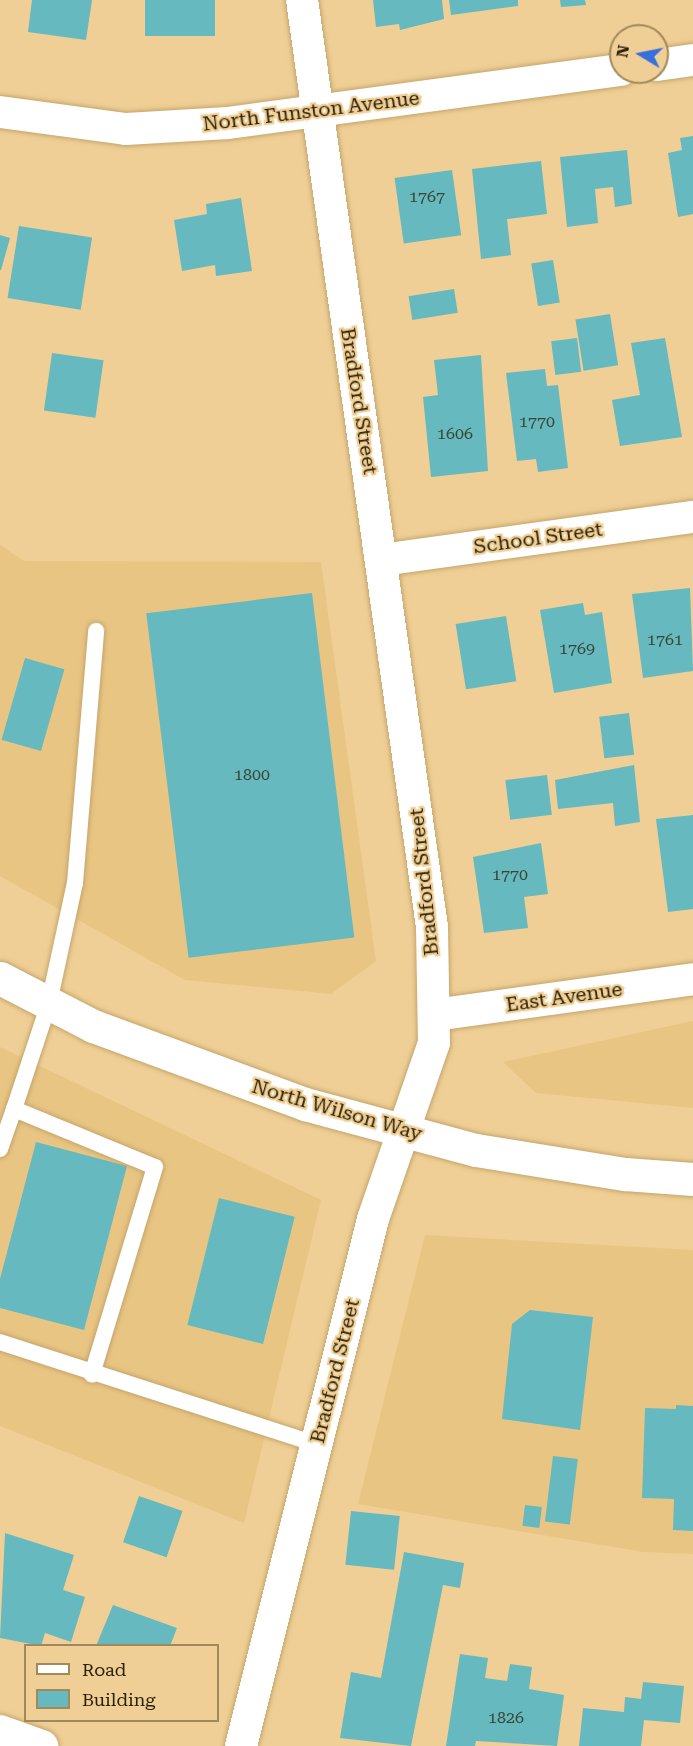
<!DOCTYPE html>
<html>
<head>
<meta charset="utf-8">
<style>
  body { margin:0 }
  #map { position:relative; width:693px; height:1746px; overflow:hidden; background:#efcf95; font-family:"Roboto Serif",serif }
  div>[style] { position:absolute }
  [style*='--x'] { left:calc(var(--x)*1px); top:calc(var(--y)*1px); width:calc(var(--w)*1px); rotate:calc(var(--a)*1deg) }
  .built>* { inset:0; background:#e9c583 }
  .building>* { inset:0; background:#65b9bf; transform-origin:0 0 }
  .roads { filter:drop-shadow(0 0 2px #c4a56c) drop-shadow(0 0 2px #c4a56c) }
  .lane>* { height:16px; margin:-8px; padding:0 8px; transform-origin:8px; border-radius:8px; background:#fff }
  .street>* { height:32px; margin:-16px; padding:0 16px; transform-origin:16px; border-radius:16px; background:#fff }
  .secondary>* { height:33px; margin:-16.5px; padding:0 16.5px; transform-origin:16.5px; border-radius:16.5px; background:#fff }
  span { translate:-50% -50%; white-space:nowrap; text-align:center; line-height:1.15; -webkit-text-stroke:4.5px #efcf95; paint-order:stroke }
  .number-label { font-size:16px; color:#3a4635 }
  .number-label span { -webkit-text-stroke-width:0 }
  .street-label { font-size:20px; color:#2b1f07 }
  .legend { position:absolute; left:24px; top:1644px; width:195px; height:78px; box-sizing:border-box; background:#efcf95; border:2px solid #a1895c; margin:0; padding:8px 10px; list-style:none; font-size:18px; color:#2b1f07 }
  .legend li { display:flex; align-items:center; gap:12px; height:30px }
  .legend b { width:30px; border:2px solid #a1895c }
  .north { position:absolute; left:609px; top:24px; width:60px; height:60px; box-sizing:border-box; background:#efcf95; border:2px solid #a1895c; border-radius:50%; rotate:280deg; font-size:16px; font-weight:700; line-height:24px; text-align:center; color:#2b1f07 }
  .north::after { content:''; display:block; margin:auto; width:21px; height:27px; background:#386fde; clip-path:polygon(50% 0,100% 100%,50% 72%,0 100%) }
</style>
</head>
<body>
<div id="map">
  <div class="built">
    <i style="clip-path:polygon(0 545px,24px 561px,321px 562px,376px 961px,331px 994px,185px 980px,0 876px)"></i>
    <i style="clip-path:polygon(693px 1021px,693px 1108px,536px 1093px,503px 1062px)"></i>
    <i style="clip-path:polygon(0 1047px,321px 1200px,244px 1523px,0 1426px)"></i>
    <i style="clip-path:polygon(425px 1235px,693px 1250px,693px 1554px,643px 1552px,358px 1504px)"></i>
  </div>
  <div class="building">
    <i style="clip-path:polygon(32px 0,92px 0,86px 40px,28px 32px)"></i>
    <i style="left:145px;top:0;width:70px;height:36px"></i>
    <i style="clip-path:polygon(373px 0,442px 0,444px 19px,400px 30px,399px 24px,376px 27px)"></i>
    <i style="clip-path:polygon(449px 0,518px 0,518px 6px,451px 15px)"></i>
    <i style="clip-path:polygon(560px 0,585px 0,586px 5px,561px 7px)"></i>
    <i style="clip-path:polygon(693px 136px,693px 214px,678px 217px,668px 153px,682px 150px,680px 138px)"></i>
    <i style="clip-path:polygon(627px 150px,632px 204px,615px 207px,613px 187px,595px 189px,598px 223px,567px 227px,560px 157px)"></i>
    <i style="clip-path:polygon(541px 161px,547px 214px,507px 219px,511px 255px,481px 259px,472px 169px)"></i>
    <i style="left:452px;top:170px;width:66px;height:58px;rotate:82deg"></i>
    <i style="clip-path:polygon(241px 198px,252px 271px,216px 276px,215px 265px,182px 271px,174px 220px,207px 214px,206px 204px)"></i>
    <i style="left:19px;top:226px;width:74px;height:73px;rotate:9deg"></i>
    <i style="clip-path:polygon(0 235px,10px 238px,1px 270px,0 270px)"></i>
    <i style="left:553px;top:260px;width:43px;height:22px;rotate:81deg"></i>
    <i style="left:454px;top:289px;width:24px;height:46px;rotate:81deg"></i>
    <i style="left:610px;top:314px;width:52px;height:35px;rotate:81deg"></i>
    <i style="left:577px;top:338px;width:34px;height:26px;rotate:83deg"></i>
    <i style="clip-path:polygon(665px 338px,682px 437px,620px 446px,612px 400px,640px 395px,631px 343px)"></i>
    <i style="left:52px;top:353px;width:52px;height:58px;rotate:8deg"></i>
    <i style="clip-path:polygon(481px 355px,488px 471px,431px 477px,423px 397px,438px 395px,434px 360px)"></i>
    <i style="clip-path:polygon(545px 369px,547px 386px,558px 385px,568px 468px,538px 472px,536px 459px,517px 461px,506px 373px)"></i>
    <i style="clip-path:polygon(690px 588px,693px 671px,643px 678px,632px 594px)"></i>
    <i style="left:312px;top:593px;width:347px;height:167px;rotate:83deg"></i>
    <i style="clip-path:polygon(583px 603px,585px 615px,602px 612px,612px 683px,554px 693px,540px 610px)"></i>
    <i style="left:506px;top:616px;width:66px;height:51px;rotate:81deg"></i>
    <i style="left:25px;top:658px;width:41px;height:85px;rotate:16deg"></i>
    <i style="left:629px;top:713px;width:42px;height:30px;rotate:83deg"></i>
    <i style="clip-path:polygon(634px 765px,640px 822px,615px 826px,613px 803px,558px 809px,555px 780px)"></i>
    <i style="left:547px;top:775px;width:40px;height:42px;rotate:83deg"></i>
    <i style="clip-path:polygon(693px 815px,693px 909px,668px 912px,656px 819px)"></i>
    <i style="clip-path:polygon(541px 843px,548px 894px,524px 897px,528px 928px,484px 933px,473px 857px)"></i>
    <i style="clip-path:polygon(36px 1142px,127px 1166px,84px 1330px,0 1308px,0 1279px)"></i>
    <i style="left:219px;top:1198px;width:78px;height:131px;rotate:14deg"></i>
    <i style="clip-path:polygon(530px 1310px,593px 1317px,580px 1430px,502px 1419px,512px 1324px)"></i>
    <i style="clip-path:polygon(676px 1405px,693px 1406px,693px 1531px,673px 1530px,674px 1499px,642px 1498px,645px 1408px,676px 1409px)"></i>
    <i style="left:553px;top:1456px;width:25px;height:66px;rotate:7deg"></i>
    <i style="left:139px;top:1496px;width:46px;height:49px;rotate:19deg"></i>
    <i style="left:525px;top:1505px;width:17px;height:21px;rotate:7deg"></i>
    <i style="left:351px;top:1511px;width:49px;height:54px;rotate:6deg"></i>
    <i style="clip-path:polygon(5px 1533px,74px 1555px,63px 1590px,85px 1597px,71px 1642px,45px 1633px,41px 1646px,0 1638px)"></i>
    <i style="clip-path:polygon(404px 1552px,464px 1563px,460px 1588px,443px 1585px,411px 1746px,340px 1738px,351px 1672px,381px 1678px)"></i>
    <i style="clip-path:polygon(113px 1605px,177px 1628px,170px 1646px,96px 1646px)"></i>
    <i style="clip-path:polygon(460px 1654px,488px 1658px,485px 1678px,507px 1681px,510px 1664px,532px 1667px,529px 1689px,564px 1695px,557px 1746px,476px 1741px,475px 1746px,446px 1746px)"></i>
    <i style="clip-path:polygon(643px 1682px,684px 1686px,680px 1723px,644px 1720px,641px 1746px,579px 1746px,583px 1708px,624px 1712px,625px 1697px,641px 1699px)"></i>
  </div>
  <div class="roads">
    <div class="lane">
      <i style="--x:14;--y:1109;--w:112;--a:-71.7"></i>
      <i style="--x:49;--y:1003;--w:123;--a:-77.8"></i>
      <i style="--x:75;--y:883;--w:253;--a:-85.2"></i>
      <i style="--x:0;--y:1149;--w:42;--a:-70.7"></i>
      <i style="--x:14;--y:1109;--w:152;--a:22.4"></i>
      <i style="--x:155;--y:1167;--w:217;--a:106.9"></i>
      <i style="--x:0;--y:1342;--w:332;--a:17.9"></i>
    </div>
    <div class="street">
      <i style="--x:657;--y:65;--w:36;--a:-8"></i>
      <i style="--x:0;--y:112;--w:127;--a:7.7"></i>
      <i style="--x:126;--y:129;--w:102;--a:-3.4"></i>
      <i style="--x:228;--y:123;--w:397;--a:-7.7"></i>
      <i style="--x:382;--y:560;--w:314;--a:-7.9"></i>
      <i style="--x:435;--y:1015;--w:260;--a:-7.9"></i>
      <i style="--x:0;--y:1731;--w:45;--a:19.7"></i>
      <i style="--x:241;--y:1746;--w:543;--a:-75.94"></i>
      <i style="--x:373;--y:1219;--w:186;--a:-70.9"></i>
      <i style="--x:434;--y:1043;--w:116;--a:-91"></i>
      <i style="--x:432;--y:927;--w:936;--a:-97.98"></i>
    </div>
    <div class="secondary">
      <i style="--x:0;--y:978;--w:105;--a:27.3"></i>
      <i style="--x:93;--y:1026;--w:226;--a:20.2"></i>
      <i style="--x:305;--y:1104;--w:177;--a:15.1"></i>
      <i style="--x:476;--y:1150;--w:151;--a:9.2"></i>
      <i style="--x:625;--y:1174;--w:68;--a:4.2"></i>
    </div>
  </div>
  <div class="number-label">
    <span style="left:427px;top:197px">1767</span>
    <span style="left:537px;top:422px">1770</span>
    <span style="left:455px;top:434px">1606</span>
    <span style="left:665px;top:640px">1761</span>
    <span style="left:577px;top:649px">1769</span>
    <span style="left:252px;top:775px">1800</span>
    <span style="left:510px;top:875px">1770</span>
    <span style="left:506px;top:1718px">1826</span>
  </div>
  <div class="street-label">
    <span style="left:311px;top:111px;rotate:-7deg">North Funston Avenue</span>
    <span style="left:359px;top:401px;rotate:81deg">Bradford Street</span>
    <span style="left:538px;top:538px;rotate:-8deg">School Street</span>
    <span style="left:424px;top:882px;rotate:-96deg">Bradford Street</span>
    <span style="left:564px;top:997px;rotate:-8deg">East Avenue</span>
    <span style="left:337px;top:1110px;rotate:16deg">North Wilson Way</span>
    <span style="left:335px;top:1371px;rotate:-76deg">Bradford Street</span>
  </div>
  <ul class="legend">
  <li><b style="height:8px;background:#fff"></b>Road</li>
  <li><b style="height:16px;background:#65b9bf"></b>Building</li>
  </ul>
  <div class="north">N</div>
</div>
</body>
</html>
